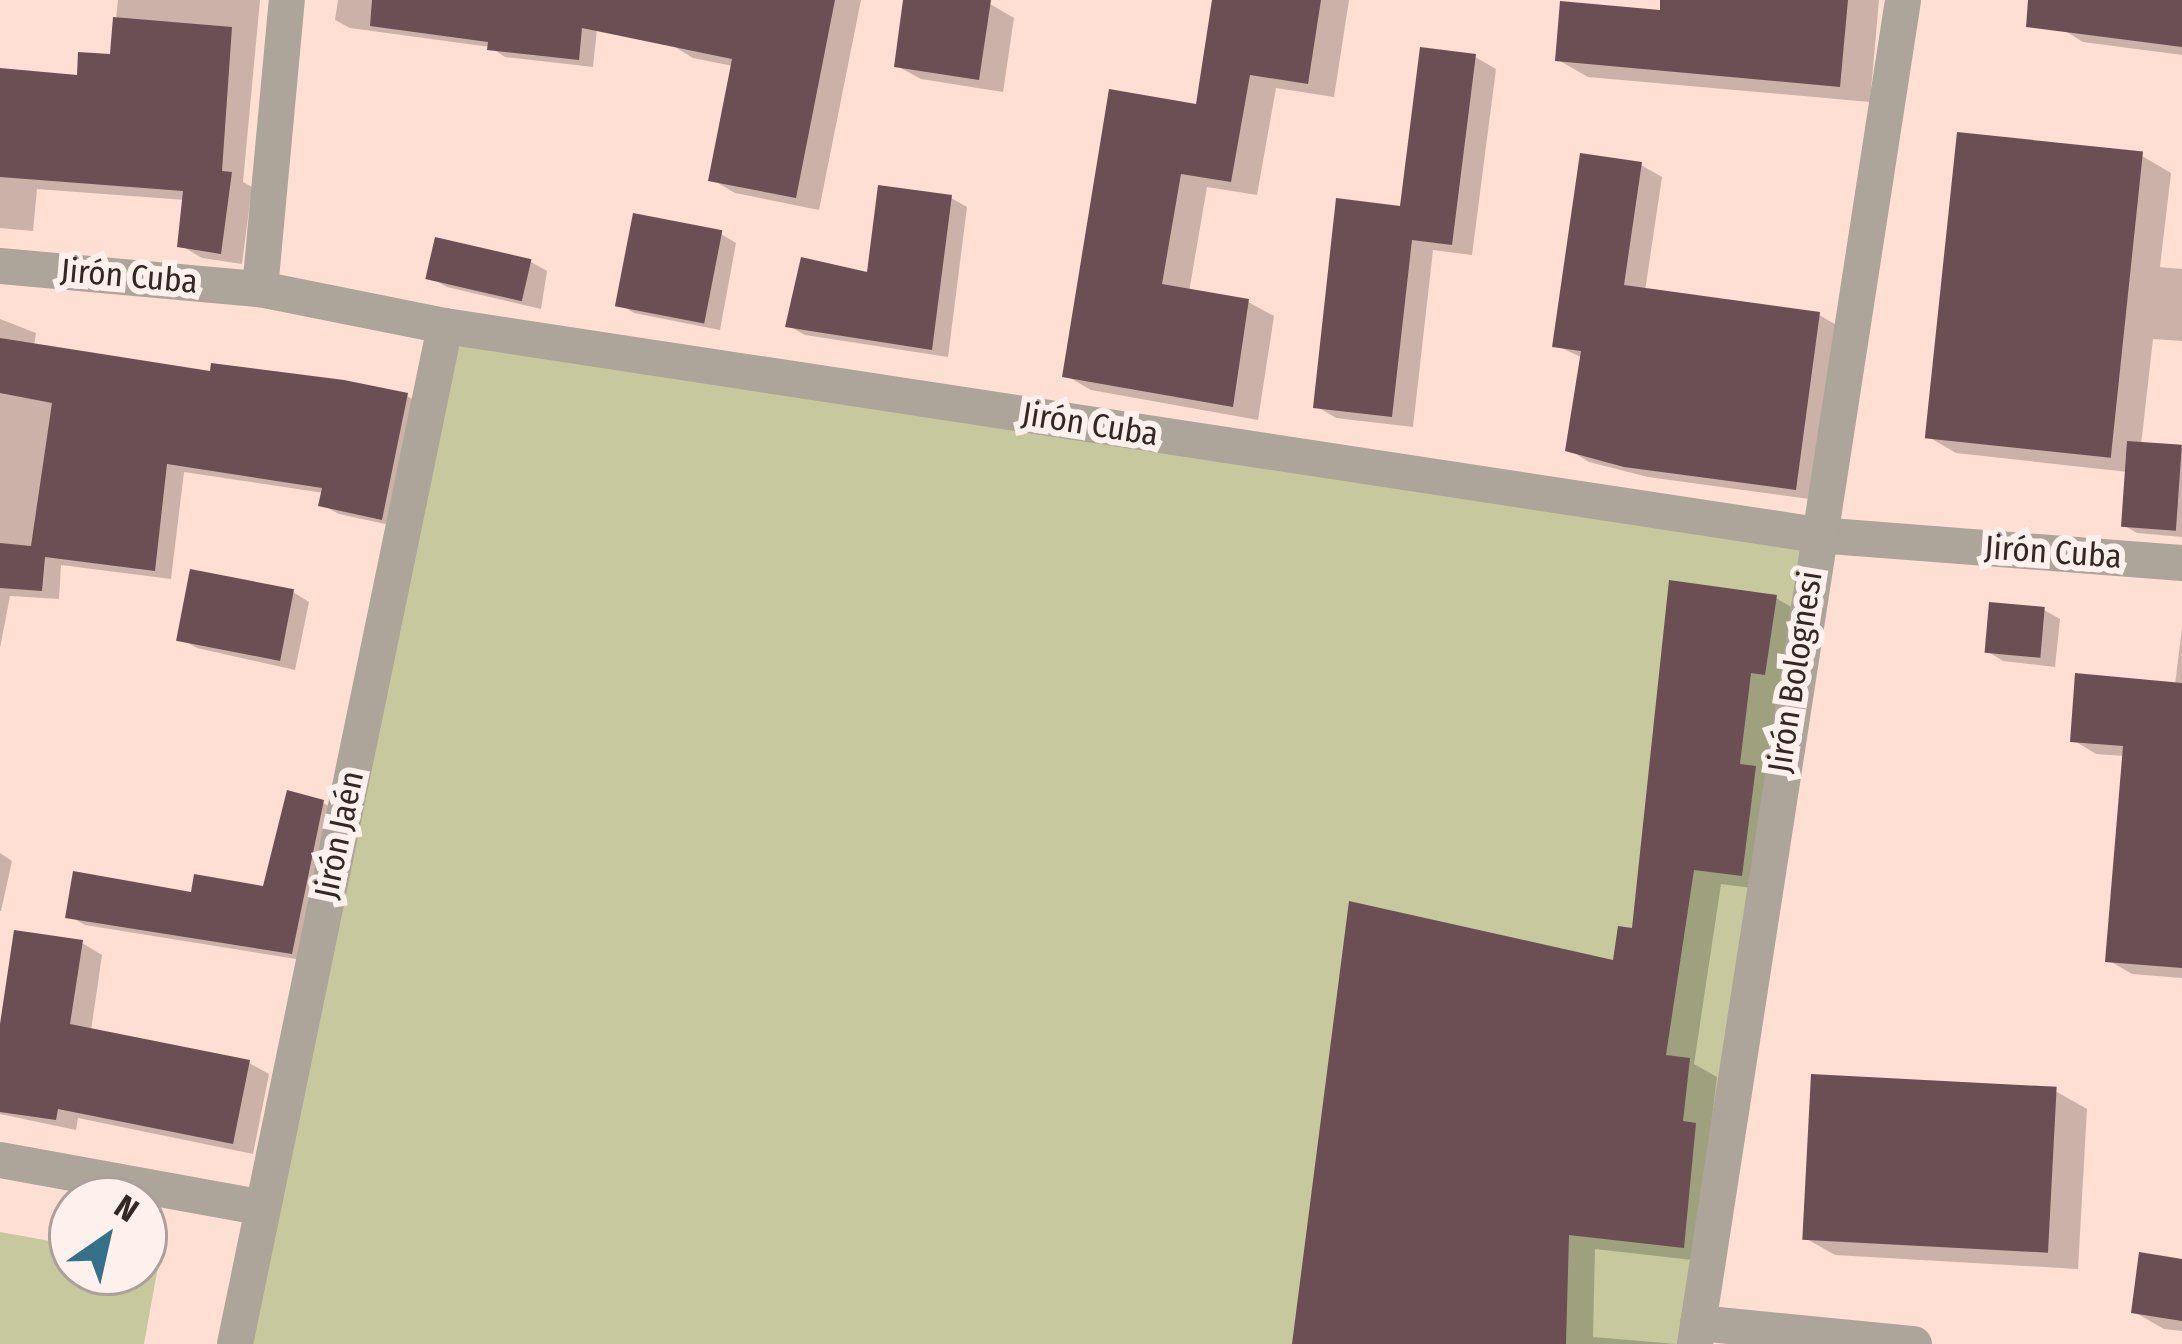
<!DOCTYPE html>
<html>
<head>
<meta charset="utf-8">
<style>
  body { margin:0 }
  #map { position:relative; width:2182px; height:1344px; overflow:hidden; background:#ffded3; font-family:"Fira Sans Condensed",sans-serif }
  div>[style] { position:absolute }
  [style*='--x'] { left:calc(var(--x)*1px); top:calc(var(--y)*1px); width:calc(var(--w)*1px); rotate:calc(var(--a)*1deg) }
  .green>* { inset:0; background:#c7c89d }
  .shadow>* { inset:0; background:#0003 }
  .building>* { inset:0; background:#6b4f54; transform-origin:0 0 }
  .minor>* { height:36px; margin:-18px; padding:0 18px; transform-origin:18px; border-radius:18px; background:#ada49a }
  span { translate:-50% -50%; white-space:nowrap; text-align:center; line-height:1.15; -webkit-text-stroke:12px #fef0ec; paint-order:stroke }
  .street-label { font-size:33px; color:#342824 }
  .north { position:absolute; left:48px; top:1176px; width:120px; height:120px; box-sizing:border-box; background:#fef0ec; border:3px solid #ada09c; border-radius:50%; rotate:34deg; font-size:33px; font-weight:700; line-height:48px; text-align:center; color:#342824 }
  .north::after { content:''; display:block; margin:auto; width:42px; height:54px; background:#367089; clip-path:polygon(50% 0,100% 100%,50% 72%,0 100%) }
</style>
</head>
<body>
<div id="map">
  <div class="green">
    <i style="clip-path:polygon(445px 326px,1817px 535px,1707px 1344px,235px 1344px)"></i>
    <i style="clip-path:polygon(0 1232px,72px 1245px,72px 1272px,144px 1272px,144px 1258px,159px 1261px,144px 1344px,0 1344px)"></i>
  </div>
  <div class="shadow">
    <i style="clip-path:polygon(118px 0,260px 0,243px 182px,252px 187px,242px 264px,202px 258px,180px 245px,185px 200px,37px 189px,33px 231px,0 228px,0 71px,79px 78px,112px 57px)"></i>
    <i style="clip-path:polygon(338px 0,600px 0,593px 67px,505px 57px,490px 47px,350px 28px,335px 20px)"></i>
    <i style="clip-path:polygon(677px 0,861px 0,819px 210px,735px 193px,711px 179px,733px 66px,693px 58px,670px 44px)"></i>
    <i style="clip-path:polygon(906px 0,990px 4px,1014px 18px,1003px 92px,921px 79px,897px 66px)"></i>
    <i style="clip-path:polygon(1215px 0,1349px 0,1334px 97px,1276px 88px,1257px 195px,1207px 187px,1189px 292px,1248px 302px,1274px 316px,1258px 420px,1091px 390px,1065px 375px,1199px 108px)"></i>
    <i style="clip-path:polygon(1663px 0,1879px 0,1870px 102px,1588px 77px,1558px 60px,1662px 13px)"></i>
    <i style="clip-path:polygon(2065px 0,2182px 0,2182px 55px,2083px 42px,2062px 29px)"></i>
    <i style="clip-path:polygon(1475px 57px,1496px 69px,1472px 255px,1433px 250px,1413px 427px,1336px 418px,1316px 406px)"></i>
    <i style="clip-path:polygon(2142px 156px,2171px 173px,2160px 267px,2182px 269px,2182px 341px,2153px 339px,2141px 445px,2182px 448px,2182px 537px,2137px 533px,2123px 525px,2128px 472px,1956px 453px,1927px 436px)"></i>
    <i style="clip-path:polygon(1641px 165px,1662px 177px,1645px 291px,1819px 315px,1840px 327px,1817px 500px,1648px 477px,1589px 462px,1568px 449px,1583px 358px,1555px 345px)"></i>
    <i style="clip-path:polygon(951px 198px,967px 207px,948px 357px,805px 335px,789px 326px,869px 276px)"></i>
    <i style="clip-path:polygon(721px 234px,736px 243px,720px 330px,634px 313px,619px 304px)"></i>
    <i style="clip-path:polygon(531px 262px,547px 271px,541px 309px,447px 287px,431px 278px)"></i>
    <i style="clip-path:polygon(0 319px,36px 333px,34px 346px,213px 374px,407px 396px,424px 406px,399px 527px,339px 514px,322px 505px,324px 493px,184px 472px,171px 579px,61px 565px,59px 599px,10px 596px,0 648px)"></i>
    <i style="clip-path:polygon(293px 592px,309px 602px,295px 670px,197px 648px,181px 639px)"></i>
    <i style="clip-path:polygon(1776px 598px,1803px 614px,1792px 689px,1778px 687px,1767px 777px,1769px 890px,1721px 884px,1694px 1064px,1717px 1077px,1710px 1134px,1710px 1262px,1595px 1249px,1593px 1337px,1676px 1344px,1295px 1344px,1616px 964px)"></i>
    <i style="clip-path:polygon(2044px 610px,2060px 619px,2055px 667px,2003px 661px,1987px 651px)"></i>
    <i style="clip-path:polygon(2182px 628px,2182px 978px,2132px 974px,2108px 960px,2125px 756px,2096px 754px,2073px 740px,2175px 685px)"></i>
    <i style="clip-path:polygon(323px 803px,339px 812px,308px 961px,85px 925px,69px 916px,266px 889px)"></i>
    <i style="clip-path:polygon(0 853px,12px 861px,1px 911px,0 911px)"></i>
    <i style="clip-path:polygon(82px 943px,102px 955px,91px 1031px,249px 1063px,269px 1074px,253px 1154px,78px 1118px,76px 1130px,0 1114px,0 1044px)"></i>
    <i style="clip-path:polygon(2057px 1092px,2087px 1109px,2078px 1269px,1835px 1255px,1805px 1238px)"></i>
    <i style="clip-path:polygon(2182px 1262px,2182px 1331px,2164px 1329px,2134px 1312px)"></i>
  </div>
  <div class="building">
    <i style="clip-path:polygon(372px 0,835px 0,796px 198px,708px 181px,732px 59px,582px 28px,579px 60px,487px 50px,488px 42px,370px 26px)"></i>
    <i style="clip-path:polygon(903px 0,991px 0,979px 80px,894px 67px)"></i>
    <i style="clip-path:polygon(1212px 0,1321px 0,1308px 84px,1250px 75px,1231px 182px,1181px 174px,1162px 284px,1249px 299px,1233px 407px,1062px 377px,1109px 89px,1196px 104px)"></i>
    <i style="clip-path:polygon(1660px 0,1848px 0,1840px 87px,1555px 61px,1560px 1px,1660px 10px)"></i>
    <i style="clip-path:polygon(2028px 0,2182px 0,2182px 47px,2026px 27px)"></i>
    <i style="clip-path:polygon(113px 17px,232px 27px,222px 171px,232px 172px,221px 254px,177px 247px,183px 191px,0 177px,0 68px,77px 75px,78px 52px,110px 54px)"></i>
    <i style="clip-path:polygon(1420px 47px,1476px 54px,1452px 245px,1412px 240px,1392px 417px,1313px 408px,1336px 198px,1400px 206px)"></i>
    <i style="left:1957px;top:132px;width:187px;height:308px;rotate:6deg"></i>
    <i style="clip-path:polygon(1580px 153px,1642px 162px,1624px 285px,1820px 312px,1796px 490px,1624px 467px,1565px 451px,1581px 351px,1552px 347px)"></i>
    <i style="clip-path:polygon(878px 185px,952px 195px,932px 350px,785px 327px,801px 257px,867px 272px)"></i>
    <i style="left:633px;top:213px;width:91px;height:95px;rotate:11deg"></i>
    <i style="left:435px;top:237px;width:99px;height:43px;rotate:13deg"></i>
    <i style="clip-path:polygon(0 338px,210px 371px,211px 363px,344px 380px,408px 393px,382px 520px,318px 506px,322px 488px,167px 464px,155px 571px,45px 557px,42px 591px,0 588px,0 543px,31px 546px,52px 403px,0 393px)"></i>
    <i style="left:2127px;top:441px;width:55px;height:86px;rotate:4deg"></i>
    <i style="left:190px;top:569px;width:106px;height:73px;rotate:11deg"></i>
    <i style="clip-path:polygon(1669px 580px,1777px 595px,1765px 675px,1751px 673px,1740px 764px,1756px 766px,1742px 876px,1694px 870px,1666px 1055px,1690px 1058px,1683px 1121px,1696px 1123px,1684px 1248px,1569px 1235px,1566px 1344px,1292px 1344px,1349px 901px,1613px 960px,1618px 926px,1632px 928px)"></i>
    <i style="left:1989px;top:602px;width:56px;height:51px;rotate:5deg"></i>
    <i style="clip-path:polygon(2075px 673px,2182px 683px,2182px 968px,2105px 962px,2123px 746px,2070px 742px)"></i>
    <i style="clip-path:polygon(287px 790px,324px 800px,292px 954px,65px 918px,73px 871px,191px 892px,194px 874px,263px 886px)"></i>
    <i style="clip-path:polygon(14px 930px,83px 940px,70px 1024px,250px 1060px,233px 1144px,58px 1109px,56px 1120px,0 1112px,0 1024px)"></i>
    <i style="left:1811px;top:1074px;width:246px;height:166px;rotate:3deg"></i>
    <i style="clip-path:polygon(2139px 1252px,2182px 1259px,2182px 1321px,2131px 1313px)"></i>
  </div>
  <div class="minor">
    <i style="--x:0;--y:266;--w:261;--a:5.1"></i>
    <i style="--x:260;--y:289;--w:189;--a:11.3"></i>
    <i style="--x:445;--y:326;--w:1388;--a:8.66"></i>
    <i style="--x:1817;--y:535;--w:366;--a:4.4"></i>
    <i style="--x:260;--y:289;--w:290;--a:-84.7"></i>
    <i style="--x:0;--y:1160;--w:267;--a:10.3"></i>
    <i style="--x:1698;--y:1323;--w:217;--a:5.6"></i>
    <i style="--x:235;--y:1344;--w:1039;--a:-78.34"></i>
    <i style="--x:1695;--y:1344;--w:1360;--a:-81.2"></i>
  </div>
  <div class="street-label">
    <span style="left:129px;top:277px;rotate:5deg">Jirón Cuba</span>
    <span style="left:1090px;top:425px;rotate:9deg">Jirón Cuba</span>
    <span style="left:2053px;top:553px;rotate:4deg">Jirón Cuba</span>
    <span style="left:1796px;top:672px;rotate:-81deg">Jirón Bolognesi</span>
    <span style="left:340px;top:835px;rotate:-78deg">Jirón Jaén</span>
  </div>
  <div class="north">N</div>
</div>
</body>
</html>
